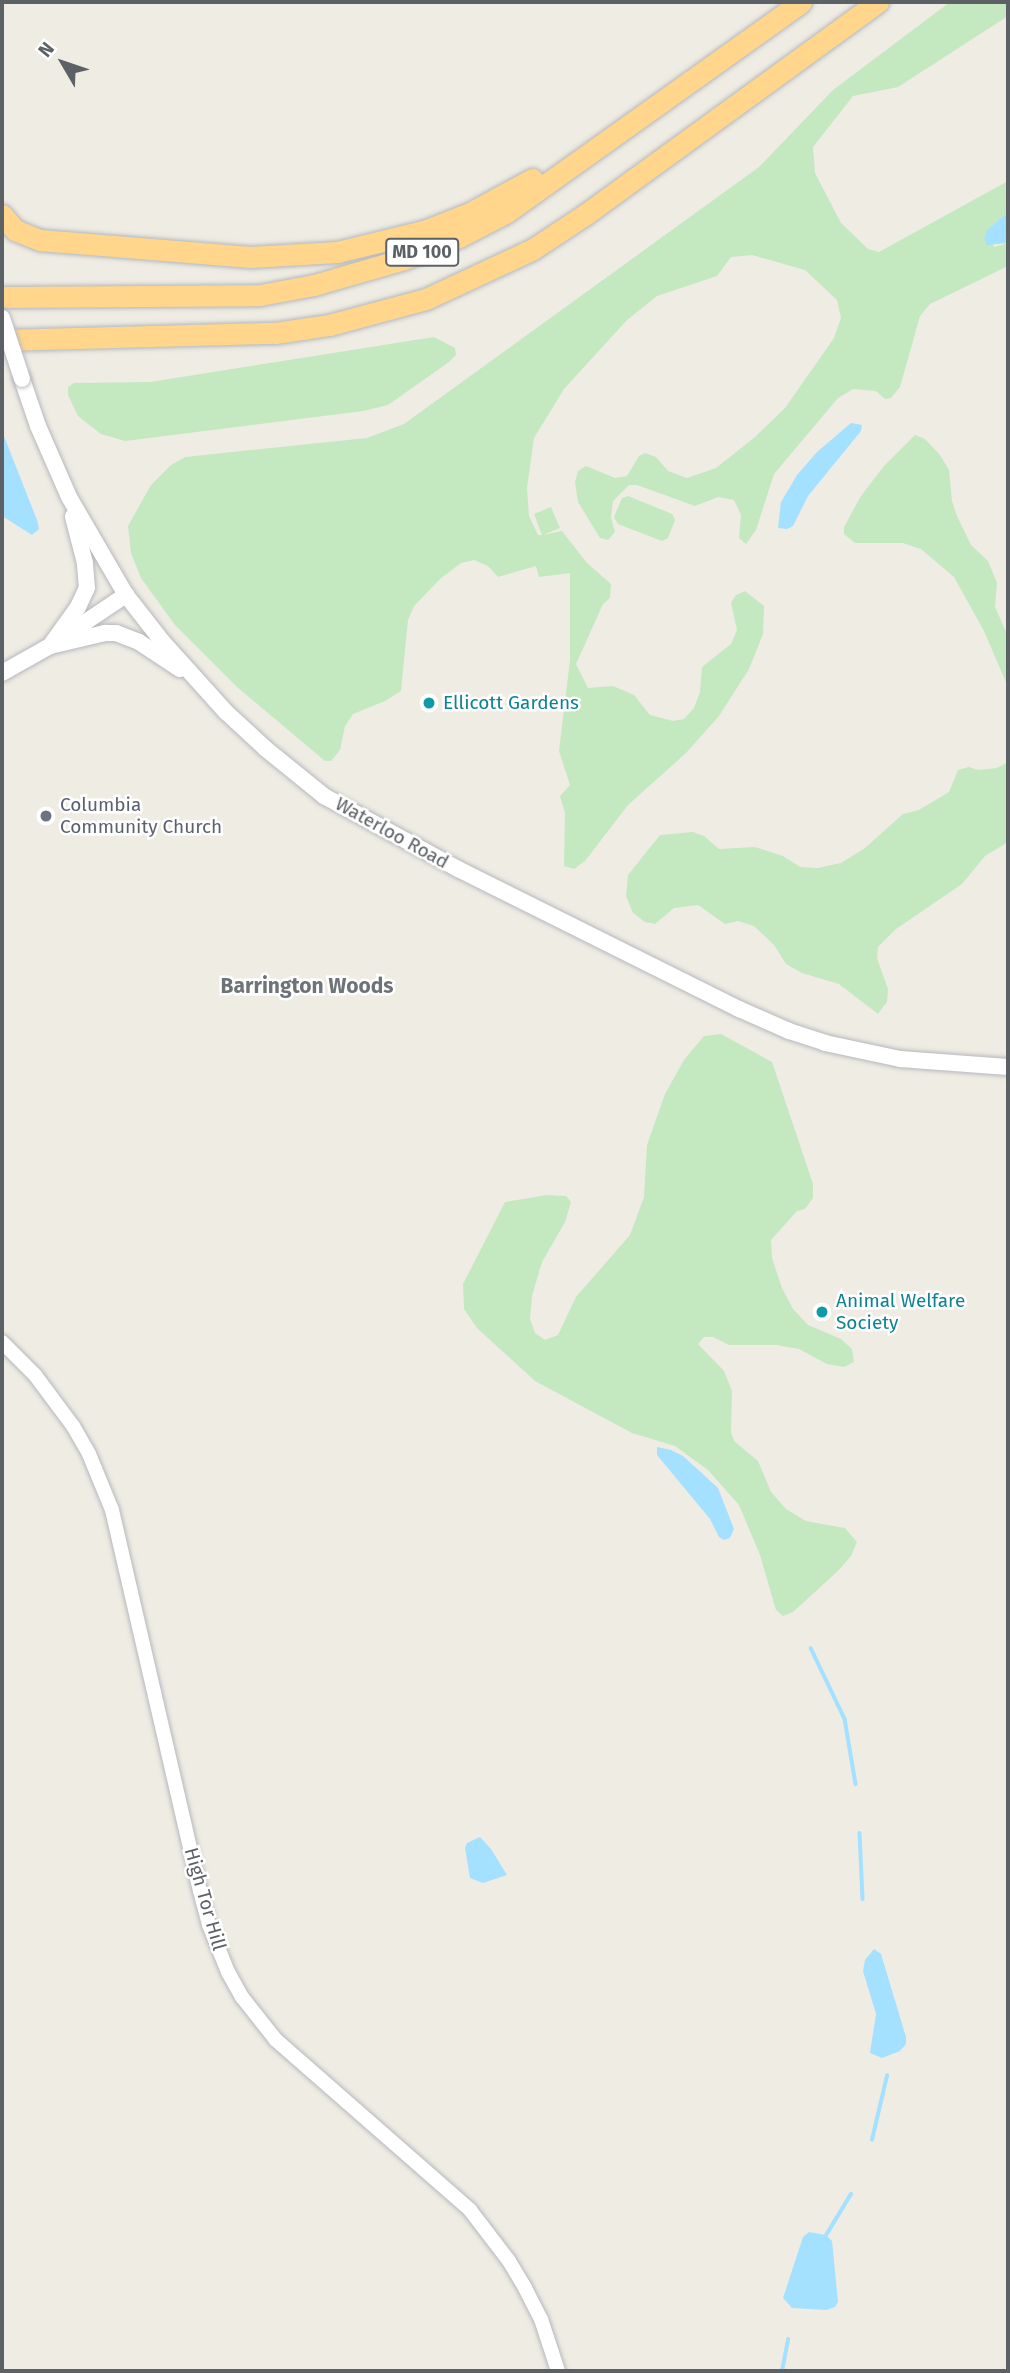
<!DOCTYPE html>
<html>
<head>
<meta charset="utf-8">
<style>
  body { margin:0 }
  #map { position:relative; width:1010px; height:2373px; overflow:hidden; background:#efece4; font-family:"Fira Sans",sans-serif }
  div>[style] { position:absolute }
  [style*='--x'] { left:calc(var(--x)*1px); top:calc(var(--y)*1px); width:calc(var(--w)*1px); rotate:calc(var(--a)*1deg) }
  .green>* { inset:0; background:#c4e8c0 }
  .water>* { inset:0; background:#a4e0ff }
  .stream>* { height:3.5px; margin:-1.75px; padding:0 1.75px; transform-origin:1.75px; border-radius:1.75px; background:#a4e0ff }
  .roads { filter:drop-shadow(0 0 2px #b5b8bc) drop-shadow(0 0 2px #b5b8bc) }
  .tertiary>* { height:14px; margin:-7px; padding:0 7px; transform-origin:7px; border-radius:7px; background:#fff }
  .secondary>* { height:16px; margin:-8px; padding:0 8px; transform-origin:8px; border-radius:8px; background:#fff }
  .motorway>* { height:21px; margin:-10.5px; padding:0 10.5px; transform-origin:10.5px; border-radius:10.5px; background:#ffd68b }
  .bridges { filter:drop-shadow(0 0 2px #b6babf) drop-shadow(0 0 2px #b6babf) }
  .secondary-bridge>* { height:16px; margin:-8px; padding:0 8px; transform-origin:8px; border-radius:8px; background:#fff }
  .dots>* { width:19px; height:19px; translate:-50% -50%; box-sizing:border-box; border:4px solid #fff; border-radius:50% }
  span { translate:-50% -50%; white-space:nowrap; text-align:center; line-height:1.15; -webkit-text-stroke:5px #fff; paint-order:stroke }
  .shield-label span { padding:2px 5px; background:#fff; border:2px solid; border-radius:5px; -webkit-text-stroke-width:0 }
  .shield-label { font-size:18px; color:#5c6165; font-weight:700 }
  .culture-label { font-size:19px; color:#0d838f }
  .left { translate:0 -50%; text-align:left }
  .worship-label { font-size:19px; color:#5b616d }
  .street-label { font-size:19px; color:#5c6165 }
  .neighbourhood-label { font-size:21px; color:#6d7377; font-weight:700 }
  .frame { position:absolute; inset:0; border:4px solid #5c6165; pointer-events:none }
  .north { position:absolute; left:28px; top:28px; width:70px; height:70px; -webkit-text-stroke:5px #fff; paint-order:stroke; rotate:309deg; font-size:19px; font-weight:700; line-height:28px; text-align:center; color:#5c6165 }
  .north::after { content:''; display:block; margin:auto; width:24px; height:32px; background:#5c6165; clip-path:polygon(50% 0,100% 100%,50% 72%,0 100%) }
</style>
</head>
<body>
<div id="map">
  <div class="green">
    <i style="clip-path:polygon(950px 2px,1008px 2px,1008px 16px,898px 87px,853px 96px,813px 147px,815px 173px,841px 223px,868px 249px,879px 252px,1008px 181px,1008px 212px,987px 230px,994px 247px,1008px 243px,1008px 266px,930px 304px,920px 316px,900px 387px,891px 398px,885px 399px,876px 391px,853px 389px,838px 398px,774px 474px,756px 530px,746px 544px,739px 538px,741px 515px,734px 500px,718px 497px,695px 506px,637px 485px,629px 485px,613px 501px,611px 518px,615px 532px,608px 540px,600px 538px,578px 502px,575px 482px,578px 471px,586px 466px,615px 478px,627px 476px,639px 456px,645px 453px,656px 457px,668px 471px,687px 478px,716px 468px,755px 437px,785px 408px,834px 338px,841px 318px,837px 300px,805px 270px,752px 255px,731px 257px,717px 276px,657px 296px,627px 320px,564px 389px,534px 438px,527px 488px,529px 516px,538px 535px,542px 535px,534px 514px,551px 507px,560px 528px,543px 535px,562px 531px,587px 563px,611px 584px,610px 598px,603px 604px,576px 664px,588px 688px,613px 686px,634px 695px,650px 715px,673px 721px,684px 719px,694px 708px,700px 692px,702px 667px,731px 644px,737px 630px,731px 603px,736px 595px,745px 591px,764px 606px,763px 634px,749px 669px,719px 716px,686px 753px,628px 805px,585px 861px,574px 869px,564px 866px,565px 813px,560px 796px,570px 785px,559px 751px,570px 660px,570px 573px,539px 577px,536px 566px,498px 577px,488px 566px,474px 560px,461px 563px,441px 578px,414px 606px,408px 620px,401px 691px,385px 701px,353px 714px,345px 726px,340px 750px,331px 761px,325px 761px,237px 687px,175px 625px,141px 578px,131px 553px,128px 526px,151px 485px,171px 465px,185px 457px,367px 438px,404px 424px,759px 167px,833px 90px)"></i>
    <i style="clip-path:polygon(434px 337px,455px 348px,456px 355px,449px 362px,388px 405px,363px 411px,125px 441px,101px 434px,78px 416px,68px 395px,68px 387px,74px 383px,150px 382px)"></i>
    <i style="clip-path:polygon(915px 435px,925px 439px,940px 455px,949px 470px,952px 501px,957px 516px,971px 545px,988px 561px,997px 583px,995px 607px,1008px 636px,1008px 687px,984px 631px,954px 577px,921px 549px,903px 543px,855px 543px,844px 534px,844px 527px,861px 496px,884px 466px)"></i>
    <i style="clip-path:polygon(628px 496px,672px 514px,675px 520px,668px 538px,662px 541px,618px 524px,614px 517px,622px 498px)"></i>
    <i style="clip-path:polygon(1008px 762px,1008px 842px,985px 856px,962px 884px,896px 929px,878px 947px,877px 958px,888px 989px,887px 1002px,878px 1014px,839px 984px,802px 973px,786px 964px,774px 945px,754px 926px,738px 921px,725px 924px,698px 905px,674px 908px,655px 924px,645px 922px,633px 913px,626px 896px,628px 875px,660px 835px,693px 832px,704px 836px,719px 849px,755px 847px,783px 856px,800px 867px,818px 868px,841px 863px,865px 848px,903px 814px,919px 810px,949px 792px,958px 770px,969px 767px,978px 770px,997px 768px)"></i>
    <i style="clip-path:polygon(721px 1034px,772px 1062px,813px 1184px,813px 1198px,805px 1209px,797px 1211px,771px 1240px,772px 1258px,782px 1288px,793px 1309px,808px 1325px,841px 1339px,852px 1349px,854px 1362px,844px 1367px,827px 1364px,799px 1349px,776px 1345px,729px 1345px,713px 1337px,704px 1337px,698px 1344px,724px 1371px,732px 1391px,731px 1432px,734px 1441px,758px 1461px,771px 1492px,786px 1509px,806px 1521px,845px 1528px,857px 1542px,851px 1556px,839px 1570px,793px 1612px,783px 1616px,776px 1610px,760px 1555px,739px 1505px,708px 1470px,675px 1446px,632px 1433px,535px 1381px,477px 1328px,464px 1309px,463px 1284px,505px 1202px,547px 1195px,566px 1196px,571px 1202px,565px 1222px,542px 1262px,532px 1296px,530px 1319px,535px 1333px,545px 1340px,558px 1335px,576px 1297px,630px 1235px,644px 1197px,647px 1145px,665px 1094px,684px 1060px,704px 1036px)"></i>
  </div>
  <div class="water">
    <i style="clip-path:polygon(1008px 212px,1008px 243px,987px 245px,984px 239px,987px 230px)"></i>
    <i style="clip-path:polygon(851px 423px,862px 425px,861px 431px,808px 496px,793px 526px,787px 529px,778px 528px,781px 502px,797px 475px,817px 452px)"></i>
    <i style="clip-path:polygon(2px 431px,37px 520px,39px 529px,32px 535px,2px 516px)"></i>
    <i style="clip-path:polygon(657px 1447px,671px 1450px,683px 1456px,718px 1488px,734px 1529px,730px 1538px,724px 1540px,719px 1537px,710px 1519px,657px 1455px)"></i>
    <i style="clip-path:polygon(480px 1837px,491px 1849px,507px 1875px,483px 1883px,470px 1878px,465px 1848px,467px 1843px)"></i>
    <i style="clip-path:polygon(874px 1949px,881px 1954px,906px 2037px,906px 2044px,900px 2051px,882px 2058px,870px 2053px,876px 2014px,863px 1971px,865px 1960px)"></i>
    <i style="clip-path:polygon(809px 2232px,826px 2235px,832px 2241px,838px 2302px,835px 2307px,826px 2310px,792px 2308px,783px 2298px,803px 2237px)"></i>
  </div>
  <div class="stream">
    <i style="--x:811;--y:1648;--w:79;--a:64.4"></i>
    <i style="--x:845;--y:1719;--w:66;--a:80.4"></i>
    <i style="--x:860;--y:1833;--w:66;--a:87.4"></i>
    <i style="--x:872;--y:2140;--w:66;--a:-76.8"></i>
    <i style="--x:825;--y:2237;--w:50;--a:-58.8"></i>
    <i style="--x:782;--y:2371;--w:32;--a:-79"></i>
  </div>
  <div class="roads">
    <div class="tertiary">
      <i style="--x:2;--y:1342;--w:47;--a:45"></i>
      <i style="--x:35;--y:1375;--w:64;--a:53.3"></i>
      <i style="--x:73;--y:1426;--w:32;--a:60"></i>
      <i style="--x:89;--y:1454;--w:61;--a:67.7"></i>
      <i style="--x:112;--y:1510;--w:391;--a:77"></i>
      <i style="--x:200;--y:1891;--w:35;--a:75"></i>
      <i style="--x:209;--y:1925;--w:51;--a:68"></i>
      <i style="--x:228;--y:1972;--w:29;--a:61"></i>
      <i style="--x:242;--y:1997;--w:55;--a:51.7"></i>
      <i style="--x:276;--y:2040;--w:258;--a:41.2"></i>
      <i style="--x:470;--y:2210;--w:64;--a:52.6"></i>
      <i style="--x:509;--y:2261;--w:31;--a:59"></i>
      <i style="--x:525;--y:2288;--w:35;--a:63"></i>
      <i style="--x:541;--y:2319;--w:55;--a:71.9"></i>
    </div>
    <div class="secondary">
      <i style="--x:22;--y:379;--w:50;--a:71.2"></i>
      <i style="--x:38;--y:426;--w:77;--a:66.4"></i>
      <i style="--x:69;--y:497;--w:113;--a:59.8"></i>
      <i style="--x:126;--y:595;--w:58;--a:52"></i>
      <i style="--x:162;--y:641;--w:96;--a:48"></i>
      <i style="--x:226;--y:712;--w:54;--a:42.8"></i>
      <i style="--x:266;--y:749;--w:75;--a:39"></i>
      <i style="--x:324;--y:796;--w:153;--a:28.6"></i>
      <i style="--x:458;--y:869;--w:314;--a:26.5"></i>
      <i style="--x:739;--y:1009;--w:55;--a:23.7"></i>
      <i style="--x:789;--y:1031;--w:38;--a:18"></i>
      <i style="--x:825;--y:1043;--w:77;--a:12"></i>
      <i style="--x:900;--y:1059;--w:108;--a:4.2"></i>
      <i style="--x:50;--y:646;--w:48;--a:-54.3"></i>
      <i style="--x:78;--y:607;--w:21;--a:-65"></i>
      <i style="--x:87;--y:588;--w:25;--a:-95"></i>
      <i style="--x:85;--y:563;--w:48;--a:-104.6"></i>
      <i style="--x:50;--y:646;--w:57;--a:-13.3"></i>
      <i style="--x:105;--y:633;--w:11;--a:0"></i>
      <i style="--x:116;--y:633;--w:25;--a:21"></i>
      <i style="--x:139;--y:642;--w:49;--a:33.4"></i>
      <i style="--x:2;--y:673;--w:55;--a:-29.4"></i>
      <i style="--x:50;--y:646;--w:92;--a:-33.9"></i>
    </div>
    <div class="motorway">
      <i style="--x:2;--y:215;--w:20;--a:49"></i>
      <i style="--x:15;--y:230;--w:27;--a:22"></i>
      <i style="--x:40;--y:240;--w:211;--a:4.6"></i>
      <i style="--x:250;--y:257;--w:87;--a:-3.3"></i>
      <i style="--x:337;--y:252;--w:89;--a:-13.6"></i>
      <i style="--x:424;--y:231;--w:49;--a:-21.4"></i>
      <i style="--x:470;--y:213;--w:71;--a:-28.7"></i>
      <i style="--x:2;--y:297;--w:258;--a:-0.4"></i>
      <i style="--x:260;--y:295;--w:55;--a:-10.5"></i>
      <i style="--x:314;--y:285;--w:94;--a:-16.1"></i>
      <i style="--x:404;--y:259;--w:59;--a:-21.8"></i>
      <i style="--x:459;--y:237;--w:54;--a:-27.5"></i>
      <i style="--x:507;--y:212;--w:361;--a:-35.5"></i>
      <i style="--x:2;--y:340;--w:273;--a:-1.5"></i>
      <i style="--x:275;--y:333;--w:55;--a:-8.4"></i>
      <i style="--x:329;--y:325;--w:100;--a:-15"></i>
      <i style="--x:426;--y:299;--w:118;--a:-25"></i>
      <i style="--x:533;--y:249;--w:64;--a:-33.4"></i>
      <i style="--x:586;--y:214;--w:361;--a:-36"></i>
    </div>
  </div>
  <div class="bridges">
    <div class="secondary-bridge">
      <i style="--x:2;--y:318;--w:64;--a:71.8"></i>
    </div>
  </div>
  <div class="dots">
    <i style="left:429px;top:703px;background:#0f9aa8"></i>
    <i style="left:46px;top:816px;background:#6b7280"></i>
    <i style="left:822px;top:1312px;background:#0f9aa8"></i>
  </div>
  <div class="shield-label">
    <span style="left:422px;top:252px">MD 100</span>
  </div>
  <div class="culture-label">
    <span class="left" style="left:443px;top:703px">Ellicott Gardens</span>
    <span class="left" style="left:836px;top:1312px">Animal Welfare<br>Society</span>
  </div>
  <div class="worship-label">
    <span class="left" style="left:60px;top:816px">Columbia<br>Community Church</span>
  </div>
  <div class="street-label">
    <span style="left:392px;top:833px;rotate:29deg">Waterloo Road</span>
    <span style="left:205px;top:1899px;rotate:74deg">High Tor Hill</span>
  </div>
  <div class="neighbourhood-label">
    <span style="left:307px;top:986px">Barrington Woods</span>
  </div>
  <div class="frame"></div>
  <div class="north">N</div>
</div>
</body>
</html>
